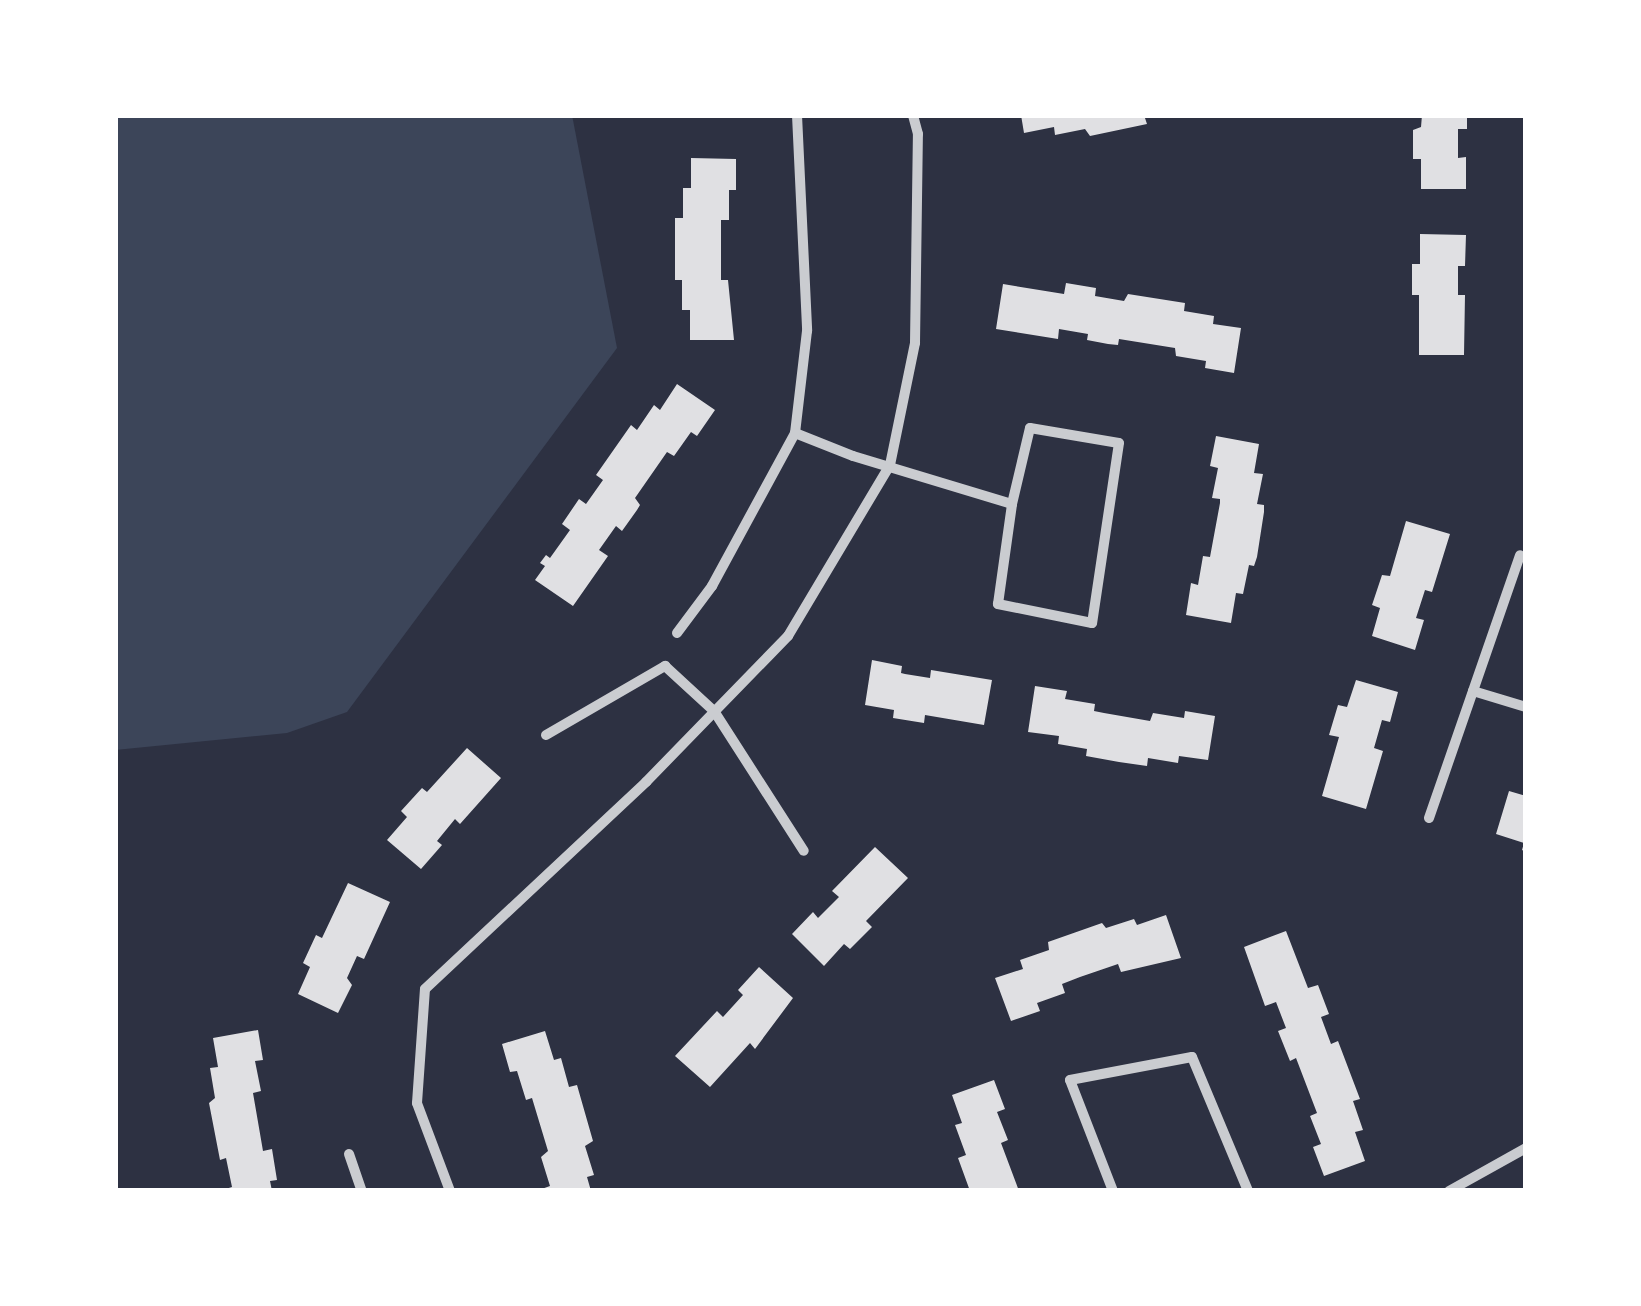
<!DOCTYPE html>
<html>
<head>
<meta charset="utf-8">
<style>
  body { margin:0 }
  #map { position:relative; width:1641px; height:1306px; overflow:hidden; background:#2d3142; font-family:Signika,sans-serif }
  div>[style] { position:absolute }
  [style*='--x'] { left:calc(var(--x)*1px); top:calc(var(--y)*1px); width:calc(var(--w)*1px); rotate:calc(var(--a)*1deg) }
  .green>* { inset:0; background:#3c4559 }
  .building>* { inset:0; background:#e0e0e3 }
  .minor>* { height:10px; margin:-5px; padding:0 5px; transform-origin:5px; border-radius:5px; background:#caccd0 }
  span { translate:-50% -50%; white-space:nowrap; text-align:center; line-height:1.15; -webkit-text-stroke:8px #fff; paint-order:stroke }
  .frame { position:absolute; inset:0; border:118px solid #fff; pointer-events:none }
</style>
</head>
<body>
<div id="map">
  <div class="green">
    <i style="clip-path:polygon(115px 115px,572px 115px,617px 348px,347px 712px,287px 733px,115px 750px)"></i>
  </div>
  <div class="building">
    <i style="clip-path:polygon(1021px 115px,1144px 115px,1147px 124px,1090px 136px,1085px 129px,1055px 135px,1054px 127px,1024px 133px)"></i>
    <i style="clip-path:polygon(1422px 115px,1467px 115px,1467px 129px,1458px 129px,1458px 158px,1466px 157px,1466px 189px,1421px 189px,1421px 159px,1413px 159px,1413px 130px,1421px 127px)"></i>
    <i style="clip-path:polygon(691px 158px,736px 159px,736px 190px,729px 190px,729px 220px,721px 220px,721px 280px,728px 280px,734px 340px,690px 340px,690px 310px,682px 310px,682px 280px,675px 280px,675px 218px,683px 218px,683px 188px,691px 188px)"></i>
    <i style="clip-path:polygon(1420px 234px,1466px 235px,1465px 266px,1458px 266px,1458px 295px,1465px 295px,1464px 355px,1419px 355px,1419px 295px,1412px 295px,1412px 264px,1420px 264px)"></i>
    <i style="clip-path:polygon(1066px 283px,1096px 288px,1095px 296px,1124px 301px,1128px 294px,1185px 303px,1184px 311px,1214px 316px,1213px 324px,1241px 328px,1234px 373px,1205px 368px,1206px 361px,1176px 356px,1175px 348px,1119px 339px,1118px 345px,1108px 344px,1087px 340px,1088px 334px,1059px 329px,1058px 339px,996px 329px,1003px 284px,1064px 294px)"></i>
    <i style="clip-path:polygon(677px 384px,715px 410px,697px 436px,691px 432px,674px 456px,667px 452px,635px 498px,640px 505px,637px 510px,622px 531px,616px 526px,599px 550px,608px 556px,573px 606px,535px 580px,545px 566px,540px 563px,546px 555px,550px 558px,570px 530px,562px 524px,579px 499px,586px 504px,603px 480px,596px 475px,631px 425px,637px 430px,654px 405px,660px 410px)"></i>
    <i style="clip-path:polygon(1216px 436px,1259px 444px,1254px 473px,1263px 474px,1257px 504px,1264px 505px,1264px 512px,1257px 557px,1254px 566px,1249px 565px,1243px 594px,1236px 593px,1231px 623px,1186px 615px,1191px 583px,1198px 585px,1203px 556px,1210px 557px,1220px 503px,1220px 499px,1212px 498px,1218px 468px,1210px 466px)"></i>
    <i style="clip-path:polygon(1406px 521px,1450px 534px,1432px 592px,1425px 590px,1416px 618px,1424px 620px,1415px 650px,1372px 636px,1380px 608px,1372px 605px,1382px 575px,1390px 576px)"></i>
    <i style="clip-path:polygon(872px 660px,902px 666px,901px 673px,905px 674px,930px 678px,931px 670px,992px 680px,984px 725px,925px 715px,924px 723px,893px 718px,894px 710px,865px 705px)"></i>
    <i style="clip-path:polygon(1356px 680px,1398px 692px,1390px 722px,1382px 720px,1374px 748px,1383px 751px,1366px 809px,1322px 796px,1339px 737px,1329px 735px,1338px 705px,1347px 707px)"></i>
    <i style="clip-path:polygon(1035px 686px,1067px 691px,1065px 699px,1095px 704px,1094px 711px,1104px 713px,1150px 721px,1153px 713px,1184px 718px,1185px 711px,1215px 716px,1208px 760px,1179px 756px,1178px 763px,1148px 758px,1147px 766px,1119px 762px,1086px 756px,1087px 749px,1058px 744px,1059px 736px,1028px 732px)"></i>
    <i style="clip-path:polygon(467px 748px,501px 778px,460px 824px,455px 819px,437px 841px,442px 845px,421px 869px,387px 840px,407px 817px,401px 811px,422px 788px,427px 792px)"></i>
    <i style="clip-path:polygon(1509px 791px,1526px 796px,1526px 852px,1522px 850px,1524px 843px,1496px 834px)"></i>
    <i style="clip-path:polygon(875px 847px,908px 878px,866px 921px,872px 927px,850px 949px,844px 944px,824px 966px,792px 934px,813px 912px,818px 918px,839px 897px,832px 891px)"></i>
    <i style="clip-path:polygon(348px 883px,390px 902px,364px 959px,357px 956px,347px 978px,352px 985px,338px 1013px,298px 994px,310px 967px,303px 963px,316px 935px,322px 938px)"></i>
    <i style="clip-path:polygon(1166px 915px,1181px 958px,1121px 972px,1118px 964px,1080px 977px,1062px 984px,1065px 993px,1037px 1003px,1040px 1011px,1011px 1021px,995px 978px,1023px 969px,1020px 960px,1049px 950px,1048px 942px,1102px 923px,1106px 928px,1134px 919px,1137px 925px)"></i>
    <i style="clip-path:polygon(1286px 931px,1308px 988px,1318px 985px,1329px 1014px,1321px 1017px,1331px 1044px,1338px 1041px,1360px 1099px,1353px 1101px,1363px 1130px,1355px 1132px,1365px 1161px,1324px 1176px,1313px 1147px,1321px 1144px,1310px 1116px,1317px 1113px,1296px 1058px,1290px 1061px,1278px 1031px,1286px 1028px,1276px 1002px,1265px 1006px,1244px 947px)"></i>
    <i style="clip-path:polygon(759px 967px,793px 998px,755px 1049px,750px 1043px,710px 1087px,675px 1056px,717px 1011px,723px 1017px,743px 995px,738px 990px)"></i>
    <i style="clip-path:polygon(258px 1030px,263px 1060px,255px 1061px,261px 1091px,253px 1093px,263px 1151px,272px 1149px,277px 1180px,270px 1181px,272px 1191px,219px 1191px,232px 1187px,226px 1158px,220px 1160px,209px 1103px,215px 1098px,210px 1068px,218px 1067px,213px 1038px)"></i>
    <i style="clip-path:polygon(545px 1031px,554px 1060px,561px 1058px,569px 1087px,577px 1085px,593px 1141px,585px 1146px,594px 1175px,587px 1177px,591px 1191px,536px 1191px,550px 1186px,541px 1157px,548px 1151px,532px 1098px,526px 1100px,517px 1071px,510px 1072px,502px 1044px)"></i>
    <i style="clip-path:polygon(994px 1080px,1005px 1109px,997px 1112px,1008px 1140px,1001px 1143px,1019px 1191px,970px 1191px,958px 1158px,966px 1155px,955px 1125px,962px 1123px,952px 1095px)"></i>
  </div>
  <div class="minor">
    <i style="--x:797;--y:115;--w:216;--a:87.3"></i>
    <i style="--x:807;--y:331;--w:103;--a:96.7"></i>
    <i style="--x:795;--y:433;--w:62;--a:21.6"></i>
    <i style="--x:853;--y:456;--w:166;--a:16.8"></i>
    <i style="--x:1012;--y:504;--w:78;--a:-76.7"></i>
    <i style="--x:1030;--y:428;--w:90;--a:9.6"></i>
    <i style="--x:1119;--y:443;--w:182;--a:98.5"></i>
    <i style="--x:1092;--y:623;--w:96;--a:-168.6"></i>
    <i style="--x:998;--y:604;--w:101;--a:-82"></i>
    <i style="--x:677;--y:633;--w:59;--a:-53.3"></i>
    <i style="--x:712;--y:586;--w:174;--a:-61.5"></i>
    <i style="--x:1473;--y:691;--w:55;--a:16.8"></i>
    <i style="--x:546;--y:735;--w:138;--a:-30.1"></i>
    <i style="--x:665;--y:666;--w:67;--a:42.6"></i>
    <i style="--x:714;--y:711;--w:166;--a:57.3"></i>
    <i style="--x:1429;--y:818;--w:278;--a:-70.9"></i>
    <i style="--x:349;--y:1154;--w:39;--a:71"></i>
    <i style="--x:450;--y:1191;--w:94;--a:-110.6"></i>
    <i style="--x:417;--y:1103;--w:114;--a:-86"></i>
    <i style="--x:425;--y:989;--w:303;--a:-43.1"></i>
    <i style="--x:646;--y:782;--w:204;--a:-45.8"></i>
    <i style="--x:788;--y:636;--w:199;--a:-59.2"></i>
    <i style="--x:890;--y:465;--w:125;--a:-78.4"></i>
    <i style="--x:915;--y:343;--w:209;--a:-89.2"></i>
    <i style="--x:918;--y:134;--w:20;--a:-105"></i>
    <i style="--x:1113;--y:1191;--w:119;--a:-111.2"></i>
    <i style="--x:1070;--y:1080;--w:124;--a:-10.7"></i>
    <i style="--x:1192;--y:1057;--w:145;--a:67.3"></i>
    <i style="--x:1449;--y:1191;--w:88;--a:-29.2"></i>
  </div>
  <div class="frame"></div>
</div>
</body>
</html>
